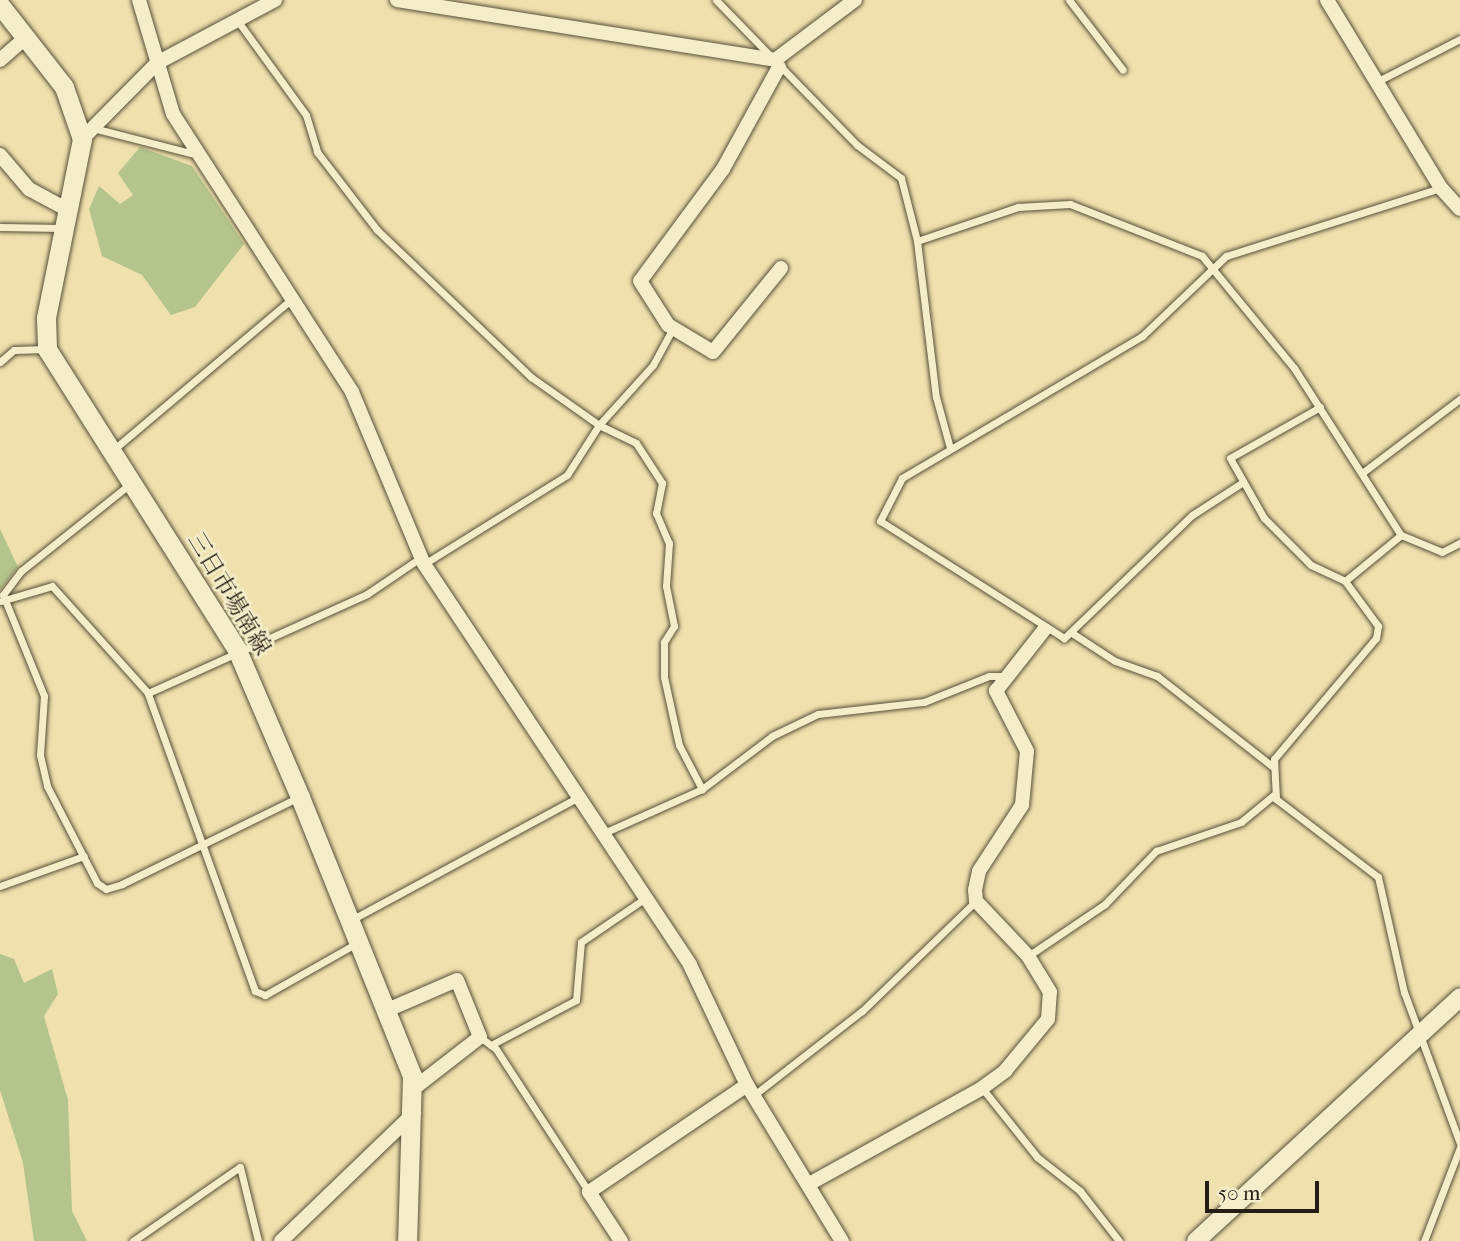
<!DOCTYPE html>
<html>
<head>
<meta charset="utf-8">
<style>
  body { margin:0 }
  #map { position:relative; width:1460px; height:1241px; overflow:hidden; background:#efe1ad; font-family:"IM FELL French Canon","Noto Serif JP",serif }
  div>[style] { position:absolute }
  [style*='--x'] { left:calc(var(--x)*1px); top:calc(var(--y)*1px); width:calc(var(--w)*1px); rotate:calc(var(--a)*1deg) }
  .green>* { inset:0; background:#b5c38d }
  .roads { filter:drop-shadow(0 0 2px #584f3a) drop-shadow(0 0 2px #584f3a) }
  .service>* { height:7px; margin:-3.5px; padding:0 3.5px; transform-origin:3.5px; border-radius:3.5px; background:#f5ecca }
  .minor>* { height:14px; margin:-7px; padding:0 7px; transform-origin:7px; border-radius:7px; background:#f5ecca }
  .tertiary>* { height:18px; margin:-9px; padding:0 9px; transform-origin:9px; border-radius:9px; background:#f5ecca }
  .secondary>* { height:19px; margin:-9.5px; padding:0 9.5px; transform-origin:9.5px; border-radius:9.5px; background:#f5ecca }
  span { translate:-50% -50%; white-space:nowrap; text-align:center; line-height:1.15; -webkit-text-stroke:5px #f5ecca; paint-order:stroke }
  .street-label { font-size:23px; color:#261e14 }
  .scale { position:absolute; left:1205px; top:1181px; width:114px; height:32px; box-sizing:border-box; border:4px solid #261e14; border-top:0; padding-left:9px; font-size:21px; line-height:24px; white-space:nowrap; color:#261e14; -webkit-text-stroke:5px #f5ecca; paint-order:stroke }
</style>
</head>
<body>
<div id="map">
  <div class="green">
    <i style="clip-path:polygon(140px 147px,192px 166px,244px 244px,195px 307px,171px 315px,142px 275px,102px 256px,89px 209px,99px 186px,120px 204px,133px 195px,118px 173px)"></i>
    <i style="clip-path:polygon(0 529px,18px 567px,0 590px)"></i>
    <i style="clip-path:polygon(0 954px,14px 959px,24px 983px,52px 969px,58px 994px,44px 1016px,68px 1100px,72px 1211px,87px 1241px,34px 1241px,23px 1163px,0 1090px)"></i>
  </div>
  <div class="roads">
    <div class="service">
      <i style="--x:716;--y:0;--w:202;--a:45.8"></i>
      <i style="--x:857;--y:145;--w:55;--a:36.9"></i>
      <i style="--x:901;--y:178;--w:65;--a:75.7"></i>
      <i style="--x:917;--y:241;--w:107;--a:-18.6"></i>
      <i style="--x:1018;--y:207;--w:52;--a:-3.3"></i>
      <i style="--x:1070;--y:204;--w:142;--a:21.5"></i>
      <i style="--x:1202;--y:256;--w:145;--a:50.6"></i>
      <i style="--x:1294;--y:368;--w:198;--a:57.4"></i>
      <i style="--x:1401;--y:535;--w:44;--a:22.5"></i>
      <i style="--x:1442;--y:552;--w:20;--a:-27"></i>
      <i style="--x:1069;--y:0;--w:88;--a:52.4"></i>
      <i style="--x:237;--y:20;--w:117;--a:54"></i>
      <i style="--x:306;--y:115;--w:39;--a:73"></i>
      <i style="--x:317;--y:152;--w:98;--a:52.4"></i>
      <i style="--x:377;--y:230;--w:213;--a:43.7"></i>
      <i style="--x:531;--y:377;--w:83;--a:35.2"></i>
      <i style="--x:599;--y:425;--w:59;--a:122.6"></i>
      <i style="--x:567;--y:475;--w:168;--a:148.1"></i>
      <i style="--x:1380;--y:80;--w:90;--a:-27.1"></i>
      <i style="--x:93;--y:128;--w:104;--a:14.4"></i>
      <i style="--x:0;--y:227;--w:62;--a:0.9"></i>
      <i style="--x:917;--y:241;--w:157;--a:83.1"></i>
      <i style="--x:936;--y:397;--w:53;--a:74.6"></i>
      <i style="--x:673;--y:328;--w:42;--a:118.4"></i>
      <i style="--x:653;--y:365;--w:81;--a:132"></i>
      <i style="--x:599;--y:425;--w:41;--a:25.9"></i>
      <i style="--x:636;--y:443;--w:48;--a:57"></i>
      <i style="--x:662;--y:483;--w:31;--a:101"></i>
      <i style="--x:656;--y:513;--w:33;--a:67"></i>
      <i style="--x:669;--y:543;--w:43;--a:94"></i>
      <i style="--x:666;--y:586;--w:41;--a:78.7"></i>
      <i style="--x:674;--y:626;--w:19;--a:122"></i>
      <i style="--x:664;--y:642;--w:35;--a:90"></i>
      <i style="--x:664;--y:677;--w:70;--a:77.6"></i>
      <i style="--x:679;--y:745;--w:50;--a:62.4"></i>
      <i style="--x:0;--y:362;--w:18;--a:-41"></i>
      <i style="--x:14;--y:350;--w:32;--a:-2"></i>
      <i style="--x:1320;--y:407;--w:103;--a:150.5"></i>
      <i style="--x:1230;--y:458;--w:69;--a:60.5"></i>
      <i style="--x:1264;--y:518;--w:66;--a:45"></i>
      <i style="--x:1311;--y:565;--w:38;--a:25"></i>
      <i style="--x:1345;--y:581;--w:56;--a:53.7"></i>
      <i style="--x:1378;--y:626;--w:12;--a:99"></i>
      <i style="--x:1376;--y:638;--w:158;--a:130.1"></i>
      <i style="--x:1274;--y:759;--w:40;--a:87.1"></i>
      <i style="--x:1276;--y:799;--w:128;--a:37.4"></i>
      <i style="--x:1378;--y:877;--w:118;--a:77.3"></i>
      <i style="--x:1404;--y:992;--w:161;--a:69.7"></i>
      <i style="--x:113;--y:450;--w:234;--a:-40.2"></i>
      <i style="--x:1362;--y:473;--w:123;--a:-37.1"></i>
      <i style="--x:130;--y:484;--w:139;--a:141.4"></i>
      <i style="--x:21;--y:571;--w:30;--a:127"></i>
      <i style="--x:3;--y:595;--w:109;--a:67.9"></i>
      <i style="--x:44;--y:696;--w:59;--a:93.9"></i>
      <i style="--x:40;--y:755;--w:32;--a:77"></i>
      <i style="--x:47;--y:786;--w:109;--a:62.7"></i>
      <i style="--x:97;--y:883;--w:11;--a:34"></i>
      <i style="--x:106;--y:889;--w:17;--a:-17"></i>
      <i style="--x:122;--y:884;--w:197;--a:-26.2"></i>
      <i style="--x:1240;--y:484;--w:57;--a:147.1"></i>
      <i style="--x:1192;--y:515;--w:178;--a:136.1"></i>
      <i style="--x:1064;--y:638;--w:218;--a:-147.5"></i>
      <i style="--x:880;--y:521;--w:48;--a:-62.9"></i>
      <i style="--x:902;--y:478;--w:279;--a:-30.6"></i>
      <i style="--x:1142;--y:336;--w:116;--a:-43.6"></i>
      <i style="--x:1226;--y:256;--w:225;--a:-17.6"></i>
      <i style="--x:1345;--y:581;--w:72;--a:-39.4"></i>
      <i style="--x:1;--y:601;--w:53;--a:-16.4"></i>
      <i style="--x:52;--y:586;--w:144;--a:48.1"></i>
      <i style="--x:1072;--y:633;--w:51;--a:33.1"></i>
      <i style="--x:1115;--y:661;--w:45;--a:19.7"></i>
      <i style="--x:1157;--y:676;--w:147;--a:38.1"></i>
      <i style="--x:606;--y:832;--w:105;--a:-24.1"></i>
      <i style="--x:702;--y:789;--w:88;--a:-37.1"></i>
      <i style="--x:772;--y:736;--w:51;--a:-25.6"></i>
      <i style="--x:818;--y:714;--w:107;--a:-6.5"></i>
      <i style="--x:924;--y:702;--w:70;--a:-21.8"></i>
      <i style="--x:989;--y:676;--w:15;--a:0"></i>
      <i style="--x:0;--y:886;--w:89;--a:-19.7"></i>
      <i style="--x:353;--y:919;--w:257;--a:-28.4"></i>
      <i style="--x:357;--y:943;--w:106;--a:150.5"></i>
      <i style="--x:265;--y:995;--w:11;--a:-158"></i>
      <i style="--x:255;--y:991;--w:317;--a:-109.8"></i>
      <i style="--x:148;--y:693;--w:240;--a:-24.3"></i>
      <i style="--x:367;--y:594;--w:64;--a:-34.2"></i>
      <i style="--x:1028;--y:956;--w:93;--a:-34"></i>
      <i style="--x:1105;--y:904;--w:74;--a:-46.1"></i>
      <i style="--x:1156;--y:851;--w:90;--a:-18.8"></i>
      <i style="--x:1241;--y:822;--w:44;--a:-39.5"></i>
      <i style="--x:480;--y:1037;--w:20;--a:37"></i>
      <i style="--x:496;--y:1049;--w:171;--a:57"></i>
      <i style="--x:491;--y:1045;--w:96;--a:-27.9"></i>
      <i style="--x:576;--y:1000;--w:58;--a:-85.1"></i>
      <i style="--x:581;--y:942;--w:80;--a:-34.3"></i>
      <i style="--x:982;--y:1088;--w:88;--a:51.4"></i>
      <i style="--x:1037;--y:1157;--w:55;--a:38.3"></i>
      <i style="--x:1080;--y:1191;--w:63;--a:52"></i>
      <i style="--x:754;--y:1095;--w:137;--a:-37.9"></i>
      <i style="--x:862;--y:1011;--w:158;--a:-44"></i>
      <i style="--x:133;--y:1241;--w:130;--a:-34.7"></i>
      <i style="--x:240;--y:1167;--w:76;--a:76.3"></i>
      <i style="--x:1424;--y:1241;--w:101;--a:-69"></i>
    </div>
    <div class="minor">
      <i style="--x:139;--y:0;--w:119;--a:73.4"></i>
      <i style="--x:173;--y:114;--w:331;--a:57.2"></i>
      <i style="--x:352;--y:392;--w:186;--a:67.3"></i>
      <i style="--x:424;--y:564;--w:481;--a:56.4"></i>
      <i style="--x:690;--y:965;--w:133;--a:64.6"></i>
      <i style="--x:747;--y:1085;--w:183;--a:58.7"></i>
      <i style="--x:397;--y:0;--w:383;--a:9"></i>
      <i style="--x:775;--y:60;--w:100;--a:-36.9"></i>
      <i style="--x:1327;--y:0;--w:220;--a:58.8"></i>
      <i style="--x:1441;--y:188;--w:28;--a:48"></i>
      <i style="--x:0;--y:60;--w:35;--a:-41"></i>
      <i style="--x:779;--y:67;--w:116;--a:118.8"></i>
      <i style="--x:723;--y:169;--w:139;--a:126.5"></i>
      <i style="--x:640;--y:281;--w:52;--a:57.5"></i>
      <i style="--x:668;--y:325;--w:52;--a:31"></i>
      <i style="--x:713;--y:352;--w:108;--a:-51"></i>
      <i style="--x:82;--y:139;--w:107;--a:-45.4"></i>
      <i style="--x:157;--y:63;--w:134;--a:-28.1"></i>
      <i style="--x:0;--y:155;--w:45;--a:49.5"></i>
      <i style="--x:29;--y:189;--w:44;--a:28.3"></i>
      <i style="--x:385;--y:1011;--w:78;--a:-23.3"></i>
      <i style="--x:457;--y:980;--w:61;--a:68"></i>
      <i style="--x:480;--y:1037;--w:85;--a:142.2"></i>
      <i style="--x:809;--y:1184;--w:198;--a:-29"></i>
      <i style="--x:982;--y:1088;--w:29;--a:-36"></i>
      <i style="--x:1005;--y:1071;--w:67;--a:-50.4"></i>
      <i style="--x:1048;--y:1019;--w:27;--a:-86"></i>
      <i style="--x:1050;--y:992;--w:42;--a:-121.4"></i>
      <i style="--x:1028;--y:956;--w:76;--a:-133.4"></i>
      <i style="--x:976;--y:901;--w:11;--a:-95"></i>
      <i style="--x:975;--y:890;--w:19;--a:-78"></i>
      <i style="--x:979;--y:871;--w:79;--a:-56.9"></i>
      <i style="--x:1022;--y:805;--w:54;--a:-84.7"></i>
      <i style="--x:1027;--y:751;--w:68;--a:-117.3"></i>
      <i style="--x:996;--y:691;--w:78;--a:-51.8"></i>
      <i style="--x:281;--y:1241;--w:185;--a:-43.9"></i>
      <i style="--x:621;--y:1241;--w:59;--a:-123.1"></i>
      <i style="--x:589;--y:1192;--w:191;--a:-34.1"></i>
    </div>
    <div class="tertiary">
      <i style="--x:1196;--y:1241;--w:359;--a:-42.7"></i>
    </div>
    <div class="secondary">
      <i style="--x:0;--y:5;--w:104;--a:52"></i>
      <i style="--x:64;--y:87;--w:55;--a:70.9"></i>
      <i style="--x:82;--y:139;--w:183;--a:101.4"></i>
      <i style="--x:46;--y:318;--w:31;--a:88"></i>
      <i style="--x:47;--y:349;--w:356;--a:57.7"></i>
      <i style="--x:237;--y:650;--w:160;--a:66.8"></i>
      <i style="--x:300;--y:797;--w:301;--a:68.1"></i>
      <i style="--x:412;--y:1076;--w:165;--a:91.7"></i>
    </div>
  </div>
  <div class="street-label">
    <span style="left:229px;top:594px;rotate:59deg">三日市場南線</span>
  </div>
  <div class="scale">50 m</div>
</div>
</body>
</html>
